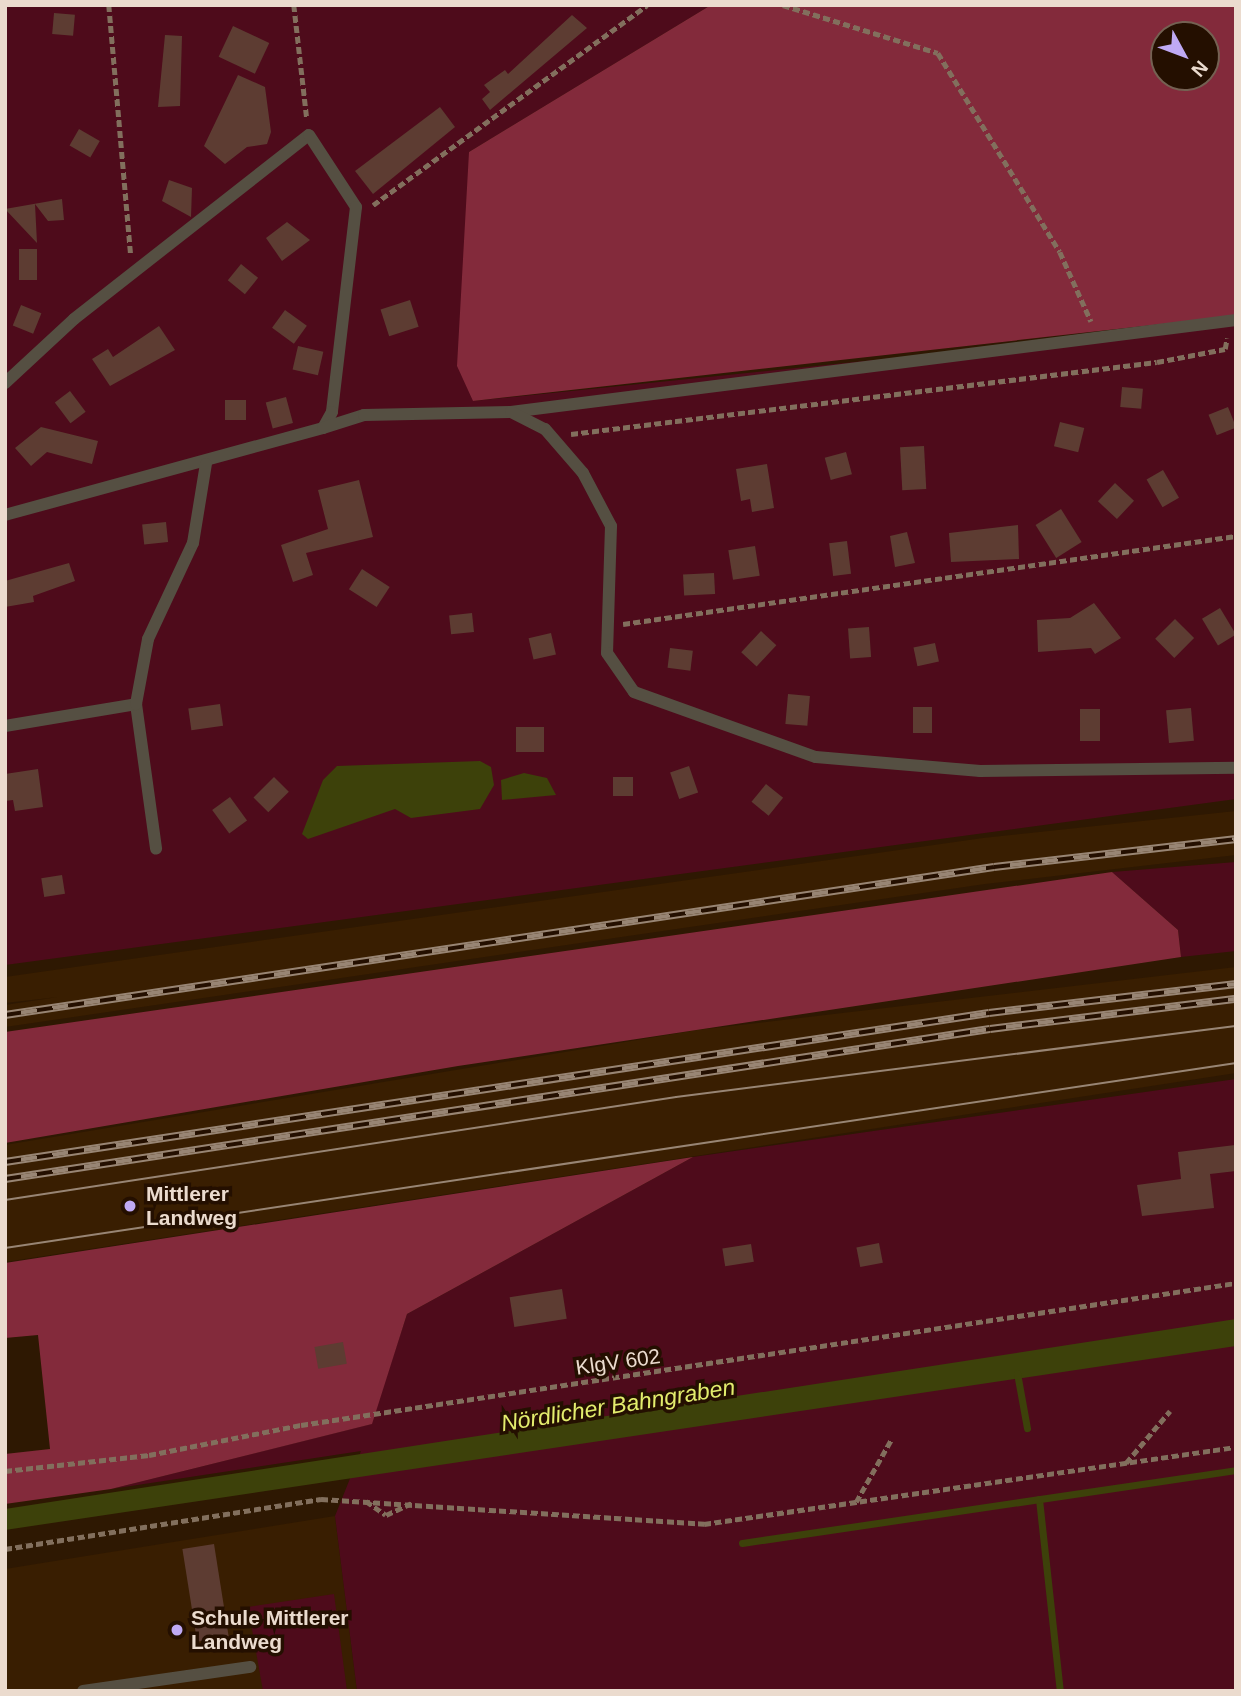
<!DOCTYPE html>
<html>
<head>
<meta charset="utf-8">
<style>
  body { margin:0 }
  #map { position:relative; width:1241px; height:1696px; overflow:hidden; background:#2e1802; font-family:Helvetica,sans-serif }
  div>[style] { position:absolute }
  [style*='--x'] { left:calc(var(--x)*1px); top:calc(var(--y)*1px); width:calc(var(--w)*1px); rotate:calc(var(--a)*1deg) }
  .built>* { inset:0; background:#391e01 }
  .green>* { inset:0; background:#4e0b1b }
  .forest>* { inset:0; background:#832a3b }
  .water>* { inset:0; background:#3d410a }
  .stream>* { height:7px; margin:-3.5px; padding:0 3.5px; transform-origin:3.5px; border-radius:3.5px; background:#3d410a }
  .building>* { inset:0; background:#5d3c32; transform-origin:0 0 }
  .path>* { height:4.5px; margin-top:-2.25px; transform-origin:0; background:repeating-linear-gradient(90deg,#826f5d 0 7px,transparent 0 10.5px) }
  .service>* { height:12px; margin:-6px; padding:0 6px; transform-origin:6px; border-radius:6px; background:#554f42 }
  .tram>* { height:2px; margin:-1px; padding:0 1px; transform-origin:1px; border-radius:1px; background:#988574 }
  .rail>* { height:8px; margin-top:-4px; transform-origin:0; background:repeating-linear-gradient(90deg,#240f00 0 16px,#988574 0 32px); box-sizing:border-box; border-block:2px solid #988574 }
  .dots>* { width:19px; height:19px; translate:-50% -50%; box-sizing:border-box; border:4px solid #240f00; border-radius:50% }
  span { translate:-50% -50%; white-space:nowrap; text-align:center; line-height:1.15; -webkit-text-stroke:7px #240f00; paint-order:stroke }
  .poi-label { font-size:21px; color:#ebdbce; font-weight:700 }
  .left { translate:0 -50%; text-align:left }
  .street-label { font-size:21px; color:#ebdbce }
  .water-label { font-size:23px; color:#e3ed6d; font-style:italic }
  .frame { position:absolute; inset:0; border:7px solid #ebdbce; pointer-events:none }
  .north { position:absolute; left:1150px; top:21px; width:70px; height:70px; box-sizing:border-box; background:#240f00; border:2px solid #746152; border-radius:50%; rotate:131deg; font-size:19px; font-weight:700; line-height:28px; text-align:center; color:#ebdbce }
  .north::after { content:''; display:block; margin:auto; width:24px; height:32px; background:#bfa9f4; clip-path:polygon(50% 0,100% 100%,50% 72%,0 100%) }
</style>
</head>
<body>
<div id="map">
  <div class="built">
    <i style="clip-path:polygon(1236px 811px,1236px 855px,985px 884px,5px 1027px,5px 1005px,58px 997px,5px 1003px,5px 977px,983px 838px)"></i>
    <i style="clip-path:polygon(1236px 967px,1236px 1073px,5px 1262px,5px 1145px,697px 1030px)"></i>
    <i style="clip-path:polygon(335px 1516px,357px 1691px,5px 1691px,5px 1569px)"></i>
  </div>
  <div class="green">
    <i style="clip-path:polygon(5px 5px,711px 5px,469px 152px,473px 401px,1098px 337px,1234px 316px,1236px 305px,1236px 799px,5px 965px)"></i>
    <i style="clip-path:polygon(1236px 862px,1236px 951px,1181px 957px,1178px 930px,1112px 872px)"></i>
    <i style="clip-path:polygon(1236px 1079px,1236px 1691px,357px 1691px,335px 1516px,361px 1451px,111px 1489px,371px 1424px,407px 1314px,693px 1157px)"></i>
    <i style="clip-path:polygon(334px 1594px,347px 1691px,263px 1691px,248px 1607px)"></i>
  </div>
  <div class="forest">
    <i style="clip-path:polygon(evenodd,711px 5px,1236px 5px,1234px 316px,473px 401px,457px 366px,469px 152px,711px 5px,1164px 35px,1206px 35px,1206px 77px,1164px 77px,1164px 35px)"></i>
    <i style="clip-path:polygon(1112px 872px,1178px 930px,1181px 957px,458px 1066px,5px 1143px,5px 1032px)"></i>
    <i style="clip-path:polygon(693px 1157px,407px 1314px,372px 1424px,111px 1489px,5px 1504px,5px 1454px,50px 1449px,38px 1335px,5px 1338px,5px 1263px)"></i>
  </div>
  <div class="water">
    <i style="clip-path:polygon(480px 761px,491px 767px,494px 785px,480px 809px,411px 818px,395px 809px,308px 839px,302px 834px,323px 780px,337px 766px)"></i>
    <i style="clip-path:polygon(524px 773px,547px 778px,556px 795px,502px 800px,501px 780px)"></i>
    <i style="clip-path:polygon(1236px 1319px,1236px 1346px,5px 1530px,5px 1509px)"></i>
  </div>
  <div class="stream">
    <i style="--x:1017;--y:1373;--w:56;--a:79.7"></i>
    <i style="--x:1039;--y:1499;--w:193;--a:83.8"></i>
    <i style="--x:742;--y:1543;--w:499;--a:-8.4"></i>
  </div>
  <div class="building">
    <i style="left:54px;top:13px;width:21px;height:21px;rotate:5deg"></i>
    <i style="clip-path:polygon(572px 15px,587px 28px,490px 110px,482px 99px,490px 92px,484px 85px,505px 70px,508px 74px)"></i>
    <i style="left:233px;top:26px;width:40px;height:34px;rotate:25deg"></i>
    <i style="clip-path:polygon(165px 35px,182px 36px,180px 106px,158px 107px)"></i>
    <i style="clip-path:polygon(238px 75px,265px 87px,271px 132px,267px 144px,247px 147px,225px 164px,204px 146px)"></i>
    <i style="clip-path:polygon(440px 107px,455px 127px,373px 194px,355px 171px)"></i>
    <i style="left:79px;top:129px;width:24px;height:19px;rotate:30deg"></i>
    <i style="clip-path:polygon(169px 180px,192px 188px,191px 217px,162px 201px)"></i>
    <i style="clip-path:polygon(62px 199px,64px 220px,48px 221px,35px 204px,37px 243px,5px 209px)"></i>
    <i style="clip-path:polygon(287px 222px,310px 240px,282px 261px,266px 238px)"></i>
    <i style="left:19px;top:249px;width:18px;height:31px"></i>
    <i style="left:241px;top:264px;width:22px;height:21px;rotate:39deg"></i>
    <i style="left:410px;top:300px;width:28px;height:31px;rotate:72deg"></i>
    <i style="left:21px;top:305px;width:22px;height:22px;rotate:22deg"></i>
    <i style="left:285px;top:310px;width:27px;height:22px;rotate:36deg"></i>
    <i style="clip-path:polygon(159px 326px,175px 350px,110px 386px,92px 359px,108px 349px,113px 357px)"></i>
    <i style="left:298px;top:346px;width:26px;height:24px;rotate:13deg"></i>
    <i style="left:1122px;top:387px;width:21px;height:20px;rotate:5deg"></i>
    <i style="left:70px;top:391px;width:26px;height:19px;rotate:53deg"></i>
    <i style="left:286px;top:397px;width:27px;height:21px;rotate:75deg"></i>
    <i style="left:246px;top:400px;width:20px;height:21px;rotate:90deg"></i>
    <i style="left:1228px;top:407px;width:22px;height:21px;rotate:68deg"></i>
    <i style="left:1060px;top:422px;width:25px;height:25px;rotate:14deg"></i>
    <i style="clip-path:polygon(41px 427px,98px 441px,92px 464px,47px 452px,31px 466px,15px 448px)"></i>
    <i style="left:924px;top:446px;width:43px;height:24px;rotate:87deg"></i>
    <i style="left:846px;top:452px;width:23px;height:22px;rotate:75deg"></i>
    <i style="clip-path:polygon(767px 464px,774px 508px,752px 512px,750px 499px,741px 501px,736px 469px)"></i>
    <i style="left:1163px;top:470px;width:32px;height:19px;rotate:60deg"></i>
    <i style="clip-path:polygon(359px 480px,373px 537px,306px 553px,313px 575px,293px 582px,281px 545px,328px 529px,318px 490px)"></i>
    <i style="left:1115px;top:483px;width:26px;height:25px;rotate:43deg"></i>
    <i style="left:1061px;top:509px;width:39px;height:30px;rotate:58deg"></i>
    <i style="left:166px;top:522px;width:20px;height:24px;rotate:84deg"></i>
    <i style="clip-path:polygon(1018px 525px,1019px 559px,951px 562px,949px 533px)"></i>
    <i style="clip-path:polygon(907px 532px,915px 563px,895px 567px,890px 536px)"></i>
    <i style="left:847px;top:541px;width:33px;height:18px;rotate:83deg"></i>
    <i style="left:755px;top:546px;width:30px;height:27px;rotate:81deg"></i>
    <i style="clip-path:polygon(69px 563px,75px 581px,33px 596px,34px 602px,5px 607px,5px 581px)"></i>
    <i style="left:362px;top:569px;width:33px;height:24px;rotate:33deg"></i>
    <i style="left:714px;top:573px;width:21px;height:31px;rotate:87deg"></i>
    <i style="clip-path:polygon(1094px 603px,1121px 638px,1095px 654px,1091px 648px,1038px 652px,1037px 620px,1070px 618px)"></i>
    <i style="left:1220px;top:608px;width:31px;height:21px;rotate:59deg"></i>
    <i style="left:472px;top:613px;width:19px;height:23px;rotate:84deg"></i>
    <i style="left:1175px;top:619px;width:27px;height:28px;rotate:45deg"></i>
    <i style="left:869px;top:627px;width:30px;height:21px;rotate:86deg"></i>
    <i style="left:761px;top:631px;width:21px;height:29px;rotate:43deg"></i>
    <i style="left:551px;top:633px;width:22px;height:23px;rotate:77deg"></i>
    <i style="left:935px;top:643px;width:19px;height:22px;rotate:78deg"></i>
    <i style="left:670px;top:648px;width:23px;height:20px;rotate:7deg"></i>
    <i style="left:788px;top:694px;width:22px;height:30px;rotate:5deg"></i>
    <i style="left:220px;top:704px;width:22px;height:32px;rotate:82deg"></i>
    <i style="left:932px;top:707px;width:26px;height:19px;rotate:90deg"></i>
    <i style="left:1191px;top:708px;width:33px;height:25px;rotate:85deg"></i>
    <i style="left:1080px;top:709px;width:20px;height:32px"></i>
    <i style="left:544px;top:727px;width:25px;height:28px;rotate:90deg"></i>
    <i style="left:689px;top:766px;width:28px;height:20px;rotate:71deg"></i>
    <i style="clip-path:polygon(38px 769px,43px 807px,15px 811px,13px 800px,5px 801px,5px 774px)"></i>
    <i style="left:274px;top:777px;width:21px;height:29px;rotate:45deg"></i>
    <i style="left:633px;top:777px;width:19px;height:20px;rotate:90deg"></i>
    <i style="left:766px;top:784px;width:22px;height:23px;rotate:39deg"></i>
    <i style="left:230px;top:797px;width:29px;height:22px;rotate:54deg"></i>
    <i style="left:62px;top:875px;width:19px;height:21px;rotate:81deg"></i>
    <i style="clip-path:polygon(1235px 1145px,1236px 1171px,1210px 1174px,1214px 1208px,1142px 1216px,1137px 1185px,1181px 1179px,1178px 1152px)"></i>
    <i style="left:879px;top:1243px;width:20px;height:23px;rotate:79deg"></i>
    <i style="left:751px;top:1244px;width:18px;height:29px;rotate:81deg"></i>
    <i style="left:562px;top:1289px;width:30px;height:53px;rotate:81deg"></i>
    <i style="left:343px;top:1342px;width:22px;height:29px;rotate:80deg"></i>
    <i style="left:214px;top:1544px;width:94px;height:32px;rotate:81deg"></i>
  </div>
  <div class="path">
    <i style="--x:109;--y:5;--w:250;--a:85"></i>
    <i style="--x:294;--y:5;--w:115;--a:83.5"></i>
    <i style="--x:783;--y:5;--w:162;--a:17.2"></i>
    <i style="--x:938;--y:53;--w:233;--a:58.5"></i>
    <i style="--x:1060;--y:252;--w:76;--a:65.8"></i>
    <i style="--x:373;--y:205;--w:339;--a:-36.1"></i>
    <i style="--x:571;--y:434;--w:590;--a:-7"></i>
    <i style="--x:1157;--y:362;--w:69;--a:-10.8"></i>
    <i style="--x:1225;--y:349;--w:11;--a:-80"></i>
    <i style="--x:623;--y:624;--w:619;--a:-8.17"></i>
    <i style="--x:1126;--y:1463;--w:68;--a:-49.8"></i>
    <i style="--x:5;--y:1471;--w:145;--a:-6.3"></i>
    <i style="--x:149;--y:1455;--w:155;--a:-11.2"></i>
    <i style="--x:301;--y:1425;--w:946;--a:-8.64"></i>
    <i style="--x:366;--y:1501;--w:24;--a:35"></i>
    <i style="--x:386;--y:1515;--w:29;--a:-25"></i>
    <i style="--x:856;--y:1502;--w:71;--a:-60.6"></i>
    <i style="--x:5;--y:1549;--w:320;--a:-9"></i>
    <i style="--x:321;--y:1499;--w:384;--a:3.7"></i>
    <i style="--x:704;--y:1524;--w:538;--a:-8.24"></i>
  </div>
  <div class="service">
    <i style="--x:5;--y:383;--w:94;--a:-42.8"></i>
    <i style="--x:74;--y:319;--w:298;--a:-38.1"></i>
    <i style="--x:309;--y:135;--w:86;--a:56.9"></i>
    <i style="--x:356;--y:207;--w:206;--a:96.7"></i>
    <i style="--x:332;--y:412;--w:18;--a:119"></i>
    <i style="--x:323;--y:428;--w:330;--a:164.7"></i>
    <i style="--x:511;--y:412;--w:731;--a:-7.23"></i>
    <i style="--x:323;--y:428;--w:43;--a:-17.6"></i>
    <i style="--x:364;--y:415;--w:147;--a:-1.2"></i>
    <i style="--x:511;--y:412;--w:38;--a:27"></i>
    <i style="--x:545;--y:429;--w:58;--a:49.2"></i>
    <i style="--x:583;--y:473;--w:60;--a:62.2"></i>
    <i style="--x:611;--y:526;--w:127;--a:91.8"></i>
    <i style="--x:607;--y:653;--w:47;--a:55.3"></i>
    <i style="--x:634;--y:692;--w:193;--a:19.7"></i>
    <i style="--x:816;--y:757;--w:165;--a:4.9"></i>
    <i style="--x:980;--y:771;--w:256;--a:-0.7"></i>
    <i style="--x:136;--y:704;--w:146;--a:82.1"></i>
    <i style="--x:5;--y:726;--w:133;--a:-9.5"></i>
    <i style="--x:136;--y:704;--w:66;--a:-79.5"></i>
    <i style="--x:148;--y:639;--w:106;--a:-64.9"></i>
    <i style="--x:193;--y:543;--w:80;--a:-80.7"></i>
    <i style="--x:83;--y:1691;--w:169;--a:-8.2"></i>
  </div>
  <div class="tram">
    <i style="--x:5;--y:1200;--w:679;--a:-8.73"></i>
    <i style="--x:676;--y:1097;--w:564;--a:-7.23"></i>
    <i style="--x:5;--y:1248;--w:1245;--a:-8.55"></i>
  </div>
  <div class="rail">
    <i style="--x:5;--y:1015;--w:1000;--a:-8.51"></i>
    <i style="--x:994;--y:867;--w:244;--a:-6.6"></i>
    <i style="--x:5;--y:1162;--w:995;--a:-8.61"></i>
    <i style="--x:989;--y:1013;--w:249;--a:-6.7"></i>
    <i style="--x:5;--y:1179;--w:996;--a:-8.66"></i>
    <i style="--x:990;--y:1029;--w:248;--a:-7"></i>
  </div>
  <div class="dots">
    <i style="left:130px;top:1206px;background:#bfa9f4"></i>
    <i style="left:177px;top:1630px;background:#bfa9f4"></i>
  </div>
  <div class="poi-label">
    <span class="left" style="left:146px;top:1206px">Mittlerer<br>Landweg</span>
    <span class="left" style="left:191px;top:1630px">Schule Mittlerer<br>Landweg</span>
  </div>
  <div class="street-label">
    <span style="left:618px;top:1362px;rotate:-8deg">KlgV 602</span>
  </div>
  <div class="water-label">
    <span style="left:618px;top:1405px;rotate:-9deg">Nördlicher Bahngraben</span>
  </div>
  <div class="frame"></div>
  <div class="north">N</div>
</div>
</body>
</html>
